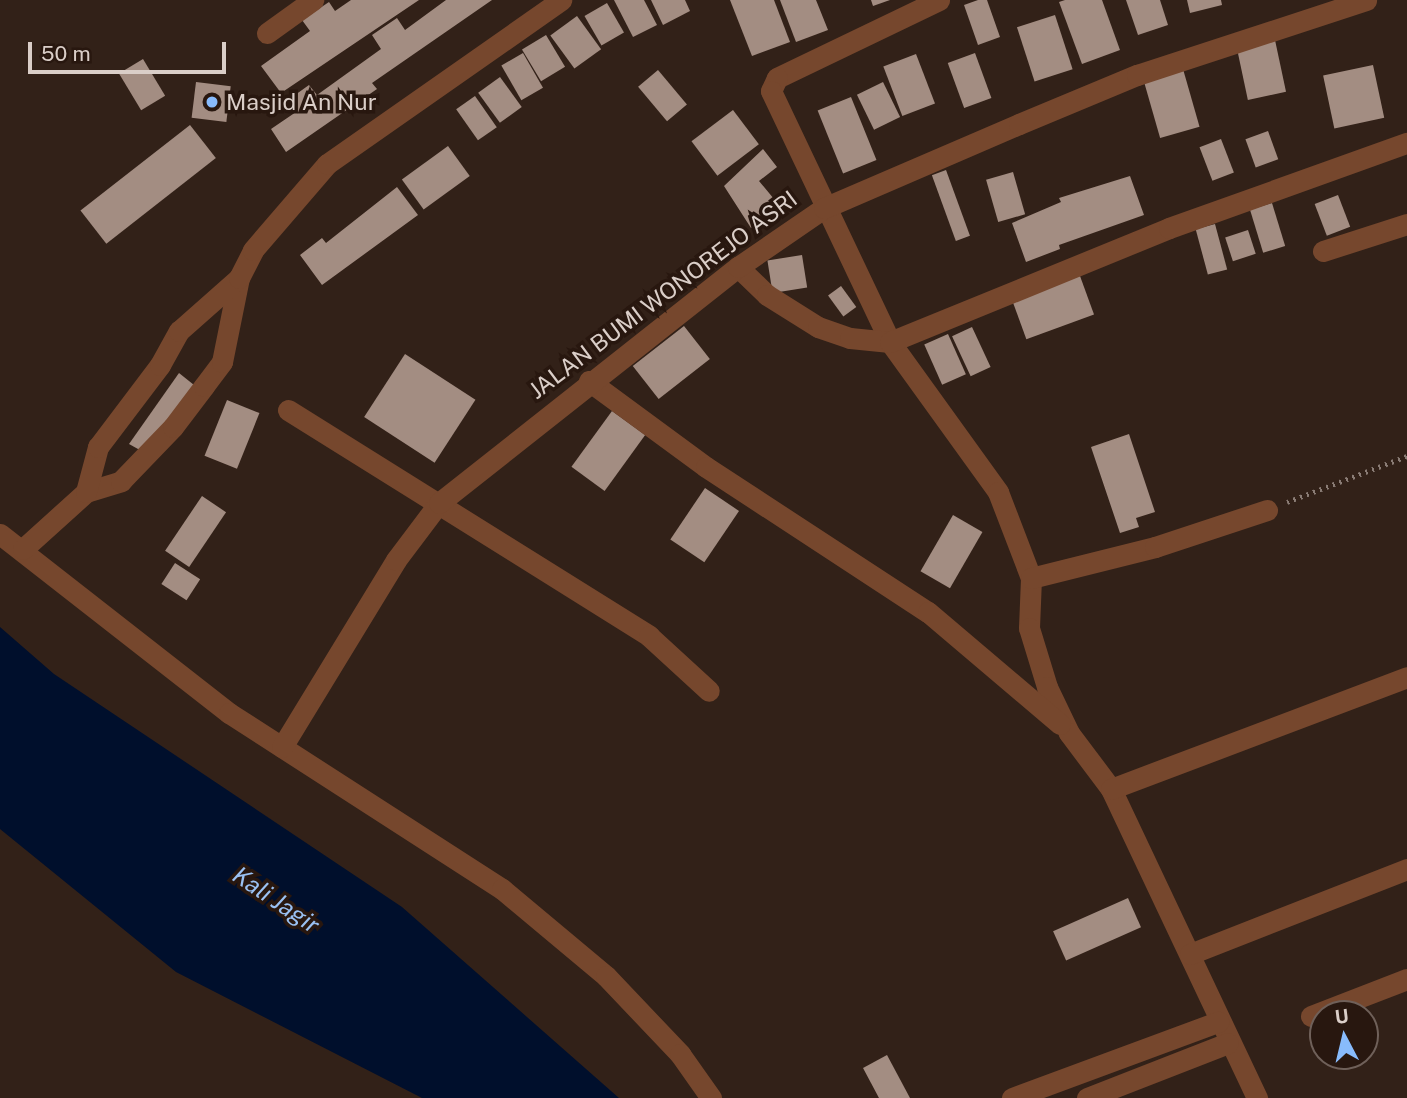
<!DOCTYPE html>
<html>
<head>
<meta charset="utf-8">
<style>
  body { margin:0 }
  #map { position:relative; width:1407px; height:1098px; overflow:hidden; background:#322118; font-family:"Public Sans",sans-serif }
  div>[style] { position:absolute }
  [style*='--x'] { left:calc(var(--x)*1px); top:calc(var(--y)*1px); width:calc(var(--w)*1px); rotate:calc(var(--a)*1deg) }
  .water>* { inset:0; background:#000f2c }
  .building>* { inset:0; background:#a38d82; transform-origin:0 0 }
  .path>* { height:4.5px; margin-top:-2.25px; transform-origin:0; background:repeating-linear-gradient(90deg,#8a7c75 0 2px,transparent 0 7px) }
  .minor>* { height:21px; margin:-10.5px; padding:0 10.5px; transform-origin:10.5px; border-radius:10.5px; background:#76472d }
  .dots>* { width:19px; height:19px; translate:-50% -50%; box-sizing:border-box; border:4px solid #28170f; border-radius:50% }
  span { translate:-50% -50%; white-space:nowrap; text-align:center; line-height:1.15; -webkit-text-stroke:7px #28170f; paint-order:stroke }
  .poi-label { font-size:23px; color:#dacec8 }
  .left { translate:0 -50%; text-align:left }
  .street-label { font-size:23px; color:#dacec8 }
  .water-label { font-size:24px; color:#9ac1f3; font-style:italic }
  .north { position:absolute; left:1309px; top:1000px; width:70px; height:70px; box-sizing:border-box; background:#28170f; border:2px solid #6f6059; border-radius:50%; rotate:353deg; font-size:19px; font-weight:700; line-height:28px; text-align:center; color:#dacec8 }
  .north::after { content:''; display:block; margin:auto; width:24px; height:32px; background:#88bbfc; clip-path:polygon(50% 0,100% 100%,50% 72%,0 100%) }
  .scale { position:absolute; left:28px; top:42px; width:198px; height:32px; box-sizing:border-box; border:4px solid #dacec8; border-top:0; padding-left:9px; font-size:21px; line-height:24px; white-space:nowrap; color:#dacec8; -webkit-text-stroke:5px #28170f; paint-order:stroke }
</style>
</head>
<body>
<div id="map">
  <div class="water">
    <i style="clip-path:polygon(0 627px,54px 674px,402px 907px,619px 1098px,422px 1098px,176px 972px,0 829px)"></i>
  </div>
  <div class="building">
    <i style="clip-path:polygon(351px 0,419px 0,281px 93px,261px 66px,310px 31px,302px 20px,329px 2px,335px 11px)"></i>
    <i style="clip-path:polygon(446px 0,492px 0,372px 83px,377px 89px,286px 152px,271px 129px,296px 112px,288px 100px,309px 85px,317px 95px,381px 49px,372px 35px,397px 18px,405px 30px)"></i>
    <i style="clip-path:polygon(614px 0,644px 0,657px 25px,633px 37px)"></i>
    <i style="clip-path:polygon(651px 0,685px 0,690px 11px,663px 25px)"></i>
    <i style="clip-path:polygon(730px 0,774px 0,790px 42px,752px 56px)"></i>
    <i style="clip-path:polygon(780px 0,816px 0,828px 30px,796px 42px)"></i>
    <i style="clip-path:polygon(871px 0,890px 0,873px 6px)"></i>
    <i style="clip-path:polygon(978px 0,987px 0,1000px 37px,978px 45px,964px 5px)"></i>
    <i style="clip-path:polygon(1065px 0,1102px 0,1120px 50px,1082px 64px,1059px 2px)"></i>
    <i style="clip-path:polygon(1126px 0,1160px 0,1168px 25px,1138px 35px)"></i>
    <i style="clip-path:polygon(1187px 0,1221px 0,1222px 5px,1190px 13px)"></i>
    <i style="left:607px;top:3px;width:34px;height:26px;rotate:60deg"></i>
    <i style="left:1055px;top:15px;width:57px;height:40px;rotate:72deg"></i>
    <i style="left:577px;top:16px;width:41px;height:33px;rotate:54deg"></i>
    <i style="left:546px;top:35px;width:37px;height:28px;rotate:59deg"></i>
    <i style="left:1275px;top:40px;width:53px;height:39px;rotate:78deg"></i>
    <i style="left:523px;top:53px;width:40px;height:25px;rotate:60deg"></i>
    <i style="left:975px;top:53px;width:48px;height:29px;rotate:70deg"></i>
    <i style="left:916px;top:54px;width:53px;height:35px;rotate:69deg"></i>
    <i style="left:143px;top:59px;width:43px;height:28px;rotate:59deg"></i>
    <i style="left:1373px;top:65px;width:54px;height:51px;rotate:78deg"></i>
    <i style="left:1183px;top:69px;width:60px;height:41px;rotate:74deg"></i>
    <i style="left:658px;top:70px;width:45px;height:26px;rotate:50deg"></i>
    <i style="left:500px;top:77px;width:37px;height:27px;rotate:54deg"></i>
    <i style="left:196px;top:82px;width:35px;height:36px;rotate:7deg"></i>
    <i style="left:883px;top:82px;width:39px;height:29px;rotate:64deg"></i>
    <i style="left:475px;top:96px;width:38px;height:23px;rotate:55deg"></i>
    <i style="left:851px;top:97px;width:68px;height:36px;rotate:68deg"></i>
    <i style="left:733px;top:110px;width:43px;height:52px;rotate:53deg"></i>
    <i style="left:190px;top:125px;width:42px;height:139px;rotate:52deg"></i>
    <i style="left:1268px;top:131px;width:30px;height:24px;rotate:70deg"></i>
    <i style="left:1221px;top:139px;width:36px;height:23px;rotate:69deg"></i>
    <i style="left:448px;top:146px;width:37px;height:57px;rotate:54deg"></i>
    <i style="clip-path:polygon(763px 149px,777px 167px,759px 181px,774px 199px,760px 211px,765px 218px,751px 228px,724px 186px)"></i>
    <i style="left:946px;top:170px;width:70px;height:15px;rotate:70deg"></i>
    <i style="left:1013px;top:172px;width:44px;height:28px;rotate:74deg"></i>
    <i style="clip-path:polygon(1130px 176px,1144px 215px,1059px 245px,1060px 249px,1026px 262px,1012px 223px,1061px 202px,1059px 198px)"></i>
    <i style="clip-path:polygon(397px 187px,418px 215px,322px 285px,300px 255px,322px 238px,326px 243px)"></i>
    <i style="left:1338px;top:195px;width:34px;height:25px;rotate:69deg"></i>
    <i style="left:1272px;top:203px;width:45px;height:23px;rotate:73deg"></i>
    <i style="left:1215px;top:224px;width:47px;height:20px;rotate:75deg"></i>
    <i style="left:1248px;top:230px;width:25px;height:24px;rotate:72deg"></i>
    <i style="left:802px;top:255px;width:33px;height:35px;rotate:81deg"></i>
    <i style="left:1080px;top:276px;width:41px;height:72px;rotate:70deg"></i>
    <i style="left:841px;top:286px;width:26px;height:16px;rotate:54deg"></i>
    <i style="left:684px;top:326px;width:42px;height:65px;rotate:52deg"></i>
    <i style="left:972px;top:327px;width:44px;height:22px;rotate:65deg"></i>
    <i style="left:948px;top:334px;width:44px;height:26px;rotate:66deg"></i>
    <i style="left:405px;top:354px;width:84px;height:75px;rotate:33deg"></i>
    <i style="clip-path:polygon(179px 373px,199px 389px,147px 454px,129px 444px)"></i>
    <i style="left:227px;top:400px;width:35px;height:60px;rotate:22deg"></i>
    <i style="left:612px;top:411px;width:41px;height:69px;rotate:36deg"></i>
    <i style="clip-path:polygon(1129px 434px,1155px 512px,1136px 518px,1139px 527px,1120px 533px,1091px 447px)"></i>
    <i style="left:705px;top:488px;width:41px;height:62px;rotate:34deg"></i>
    <i style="left:202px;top:496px;width:29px;height:66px;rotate:34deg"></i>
    <i style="left:953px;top:515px;width:34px;height:65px;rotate:30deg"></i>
    <i style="left:175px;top:563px;width:30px;height:25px;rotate:33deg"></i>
    <i style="left:1128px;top:898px;width:32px;height:82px;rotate:66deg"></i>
    <i style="clip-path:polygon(887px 1055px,910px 1098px,879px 1098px,863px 1068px)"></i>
  </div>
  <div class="path">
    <i style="--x:1287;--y:502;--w:129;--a:-21"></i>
  </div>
  <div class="minor">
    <i style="--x:939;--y:0;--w:180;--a:154.3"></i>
    <i style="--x:777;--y:78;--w:14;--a:115"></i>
    <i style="--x:771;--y:91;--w:278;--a:64.6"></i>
    <i style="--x:890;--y:342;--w:185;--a:54.2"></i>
    <i style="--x:998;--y:492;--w:92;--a:69"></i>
    <i style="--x:1031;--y:578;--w:50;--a:92.3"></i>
    <i style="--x:1029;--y:628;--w:62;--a:73"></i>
    <i style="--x:1047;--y:687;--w:51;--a:64.4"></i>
    <i style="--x:1069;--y:733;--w:70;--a:53.1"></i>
    <i style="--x:1111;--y:789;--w:342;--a:64.7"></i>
    <i style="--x:267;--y:33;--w:57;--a:-35.7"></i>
    <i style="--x:1323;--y:251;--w:88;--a:-17.8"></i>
    <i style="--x:738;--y:267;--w:40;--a:44"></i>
    <i style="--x:767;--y:295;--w:60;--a:32.1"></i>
    <i style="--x:818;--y:327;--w:34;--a:19"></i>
    <i style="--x:850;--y:338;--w:40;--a:5.7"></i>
    <i style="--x:890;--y:342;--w:301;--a:-22.2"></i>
    <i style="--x:1169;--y:228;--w:253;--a:-19.7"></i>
    <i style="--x:589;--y:381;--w:145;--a:36.3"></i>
    <i style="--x:706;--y:467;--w:265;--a:33.2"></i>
    <i style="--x:928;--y:612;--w:173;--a:40.3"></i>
    <i style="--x:288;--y:410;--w:426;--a:32"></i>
    <i style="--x:649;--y:636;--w:81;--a:42.5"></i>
    <i style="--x:86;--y:492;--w:37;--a:-17"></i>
    <i style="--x:121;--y:481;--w:75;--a:-46.1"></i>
    <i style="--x:173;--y:427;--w:51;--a:-52.9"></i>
    <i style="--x:204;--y:386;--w:30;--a:-53"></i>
    <i style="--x:222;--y:362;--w:86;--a:-78.6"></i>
    <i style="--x:0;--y:534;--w:291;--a:38"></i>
    <i style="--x:229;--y:713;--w:325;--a:32.8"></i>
    <i style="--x:502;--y:889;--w:136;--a:39.9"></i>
    <i style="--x:606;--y:976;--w:108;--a:46.5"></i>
    <i style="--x:680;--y:1054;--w:54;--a:54.8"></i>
    <i style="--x:23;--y:549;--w:85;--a:-42.1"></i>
    <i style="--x:86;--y:492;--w:47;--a:-75.1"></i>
    <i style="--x:98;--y:447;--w:103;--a:-52.9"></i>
    <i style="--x:160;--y:365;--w:39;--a:-61"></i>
    <i style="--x:179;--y:331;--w:80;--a:-41.5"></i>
    <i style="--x:239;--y:278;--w:31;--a:-63"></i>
    <i style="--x:253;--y:250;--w:113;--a:-49.3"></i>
    <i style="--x:327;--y:164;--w:286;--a:-35"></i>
    <i style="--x:1031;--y:578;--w:128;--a:-14"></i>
    <i style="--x:1155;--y:547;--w:118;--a:-18.3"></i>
    <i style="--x:282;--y:747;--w:219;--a:-58.6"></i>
    <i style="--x:396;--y:560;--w:71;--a:-53"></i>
    <i style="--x:439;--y:503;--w:381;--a:-38.3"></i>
    <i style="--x:738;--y:267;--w:104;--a:-34.5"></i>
    <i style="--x:824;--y:208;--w:212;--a:-23.3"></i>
    <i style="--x:1019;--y:124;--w:128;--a:-22.6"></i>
    <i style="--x:1137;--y:75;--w:241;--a:-18.1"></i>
    <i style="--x:1111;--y:789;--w:316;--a:-20.7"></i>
    <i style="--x:1190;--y:954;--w:233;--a:-21.4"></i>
    <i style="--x:1311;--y:1016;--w:103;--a:-21.1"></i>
    <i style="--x:1012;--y:1098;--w:220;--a:-20.3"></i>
    <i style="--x:1087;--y:1098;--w:151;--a:-21.3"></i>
  </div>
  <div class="dots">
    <i style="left:212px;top:102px;background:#88bbfc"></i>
  </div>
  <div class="poi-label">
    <span class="left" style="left:226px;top:102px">Masjid An Nur</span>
  </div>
  <div class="street-label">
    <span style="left:663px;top:295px;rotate:-37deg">JALAN BUMI WONOREJO ASRI</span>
  </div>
  <div class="water-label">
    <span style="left:276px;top:900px;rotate:34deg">Kali Jagir</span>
  </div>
  <div class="north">U</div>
  <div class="scale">50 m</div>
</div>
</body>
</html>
